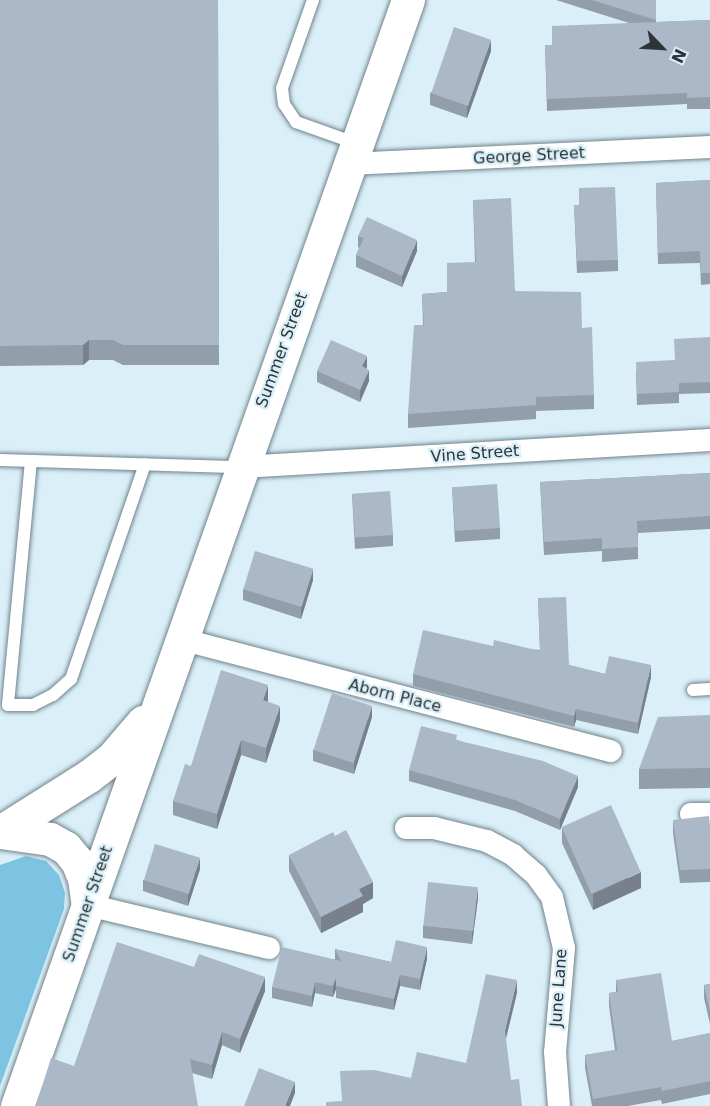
<!DOCTYPE html>
<html>
<head>
<meta charset="utf-8">
<style>
  body { margin:0 }
  #map { position:relative; width:710px; height:1106px; overflow:hidden; background:#daeff8; font-family:"DejaVu Sans",sans-serif }
  div>[style] { position:absolute }
  [style*='--x'] { left:calc(var(--x)*1px); top:calc(var(--y)*1px); width:calc(var(--w)*1px); rotate:calc(var(--a)*1deg) }
  .green>* { inset:0; background:#7cc4e1 }
  .roads { filter:drop-shadow(0 0 2px #70838b) drop-shadow(0 0 2px #70838b) }
  .lane>* { height:12px; margin:-6px; padding:0 6px; transform-origin:6px; border-radius:6px; background:#fff }
  .street>* { height:22px; margin:-11px; padding:0 11px; transform-origin:11px; border-radius:11px; background:#fff }
  .secondary>* { height:33px; margin:-16.5px; padding:0 16.5px; transform-origin:16.5px; border-radius:16.5px; background:#fff }
  .wall>* { inset:0; background:#939eab }
  .shaded-wall>* { inset:0; background:#78818b }
  .building>* { inset:0; background:#abb8c7; transform-origin:0 0 }
  span { translate:-50% -50%; white-space:nowrap; text-align:center; line-height:1.15; -webkit-text-stroke:4.5px #daeff8; paint-order:stroke }
  .street-label { font-size:16px; color:#2d3539 }
  .north { position:absolute; left:632px; top:18px; width:60px; height:60px; -webkit-text-stroke:4px #daeff8; paint-order:stroke; rotate:115deg; font-size:16px; font-weight:700; line-height:24px; text-align:center; color:#2d3539 }
  .north::after { content:''; display:block; margin:auto; width:21px; height:27px; background:#2d3539; clip-path:polygon(50% 0,100% 100%,50% 72%,0 100%) }
</style>
</head>
<body>
<div id="map">
  <div class="green">
    <i style="clip-path:polygon(26px 856px,46px 861px,59px 875px,65px 893px,64px 909px,0 1086px,0 865px)"></i>
  </div>
  <div class="roads">
    <div class="lane">
      <i style="--x:313;--y:0;--w:93;--a:109.4"></i>
      <i style="--x:282;--y:88;--w:16;--a:83"></i>
      <i style="--x:284;--y:104;--w:22;--a:56"></i>
      <i style="--x:296;--y:122;--w:63;--a:19.6"></i>
      <i style="--x:0;--y:460;--w:241;--a:1.7"></i>
      <i style="--x:31;--y:461;--w:245;--a:95.4"></i>
      <i style="--x:8;--y:705;--w:25;--a:0"></i>
      <i style="--x:33;--y:705;--w:22;--a:-27"></i>
      <i style="--x:53;--y:695;--w:24;--a:-42"></i>
      <i style="--x:71;--y:679;--w:227;--a:-71"></i>
      <i style="--x:693;--y:690;--w:17;--a:-3"></i>
    </div>
    <div class="street">
      <i style="--x:349;--y:164;--w:361;--a:-2.7"></i>
      <i style="--x:241;--y:467;--w:470;--a:-3.3"></i>
      <i style="--x:180;--y:639;--w:445;--a:14.6"></i>
      <i style="--x:691;--y:814;--w:19;--a:0"></i>
      <i style="--x:406;--y:828;--w:28;--a:0"></i>
      <i style="--x:434;--y:828;--w:55;--a:13.8"></i>
      <i style="--x:487;--y:841;--w:30;--a:28"></i>
      <i style="--x:513;--y:855;--w:30;--a:41"></i>
      <i style="--x:536;--y:875;--w:27;--a:54"></i>
      <i style="--x:552;--y:897;--w:52;--a:76.8"></i>
      <i style="--x:564;--y:948;--w:104;--a:94.9"></i>
      <i style="--x:555;--y:1052;--w:54;--a:85.8"></i>
      <i style="--x:88;--y:905;--w:186;--a:13.4"></i>
    </div>
    <div class="secondary">
      <i style="--x:0;--y:832;--w:105;--a:-32.2"></i>
      <i style="--x:89;--y:776;--w:29;--a:-38"></i>
      <i style="--x:112;--y:758;--w:48;--a:-49.3"></i>
      <i style="--x:0;--y:832;--w:50;--a:8"></i>
      <i style="--x:50;--y:839;--w:18;--a:29"></i>
      <i style="--x:66;--y:848;--w:17;--a:50"></i>
      <i style="--x:77;--y:861;--w:18;--a:68"></i>
      <i style="--x:84;--y:878;--w:27;--a:82"></i>
      <i style="--x:17;--y:1106;--w:1173;--a:-70.53"></i>
    </div>
  </div>
  <div class="wall">
    <i style="clip-path:polygon(0 0,218px 0,219px 365px,123px 365px,113px 360px,89px 360px,83px 365px,0 366px)"></i>
    <i style="clip-path:polygon(556px 0,656px 0,656px 22px,710px 20px,710px 109px,687px 109px,687px 104px,547px 111px,545px 45px,552px 45px,629px 23px)"></i>
    <i style="clip-path:polygon(491px 51px,467px 118px,430px 105px,430px 93px)"></i>
    <i style="clip-path:polygon(710px 180px,710px 284px,701px 285px,700px 263px,658px 264px,656px 183px)"></i>
    <i style="clip-path:polygon(473px 200px,515px 291px,582px 328px,594px 395px,594px 409px,536px 411px,536px 419px,408px 428px,408px 414px,423px 325px,422px 294px,447px 292px,475px 262px)"></i>
    <i style="clip-path:polygon(574px 205px,618px 260px,618px 271px,577px 273px)"></i>
    <i style="clip-path:polygon(358px 236px,417px 251px,402px 287px,356px 267px,356px 255px,359px 248px,358px 247px)"></i>
    <i style="clip-path:polygon(710px 337px,710px 393px,679px 394px,679px 403px,637px 405px,636px 372px,675px 360px)"></i>
    <i style="clip-path:polygon(367px 367px,366px 368px,369px 381px,360px 402px,317px 382px,317px 371px)"></i>
    <i style="clip-path:polygon(710px 473px,710px 529px,638px 533px,638px 559px,602px 562px,602px 551px,544px 555px,540px 482px)"></i>
    <i style="clip-path:polygon(452px 487px,500px 528px,500px 539px,455px 542px)"></i>
    <i style="clip-path:polygon(352px 494px,393px 535px,393px 546px,355px 549px)"></i>
    <i style="clip-path:polygon(313px 580px,301px 619px,243px 600px,243px 589px)"></i>
    <i style="clip-path:polygon(538px 598px,569px 665px,605px 674px,651px 677px,638px 734px,576px 720px,574px 727px,413px 686px,413px 674px,493px 646px,540px 650px)"></i>
    <i style="clip-path:polygon(268px 700px,268px 702px,280px 720px,266px 763px,241px 755px,217px 829px,173px 815px,173px 801px,191px 766px)"></i>
    <i style="clip-path:polygon(710px 715px,710px 788px,639px 789px,639px 769px)"></i>
    <i style="clip-path:polygon(372px 717px,354px 774px,313px 761px,313px 750px)"></i>
    <i style="clip-path:polygon(457px 740px,578px 787px,560px 830px,515px 811px,409px 781px,409px 770px)"></i>
    <i style="clip-path:polygon(673px 820px,710px 825px,710px 882px,680px 883px,673px 833px)"></i>
    <i style="clip-path:polygon(562px 827px,641px 888px,593px 910px,562px 843px)"></i>
    <i style="clip-path:polygon(289px 855px,373px 898px,363px 904px,363px 912px,321px 933px,289px 871px)"></i>
    <i style="clip-path:polygon(200px 869px,188px 906px,143px 891px,143px 880px)"></i>
    <i style="clip-path:polygon(478px 898px,472px 944px,423px 938px,423px 926px)"></i>
    <i style="clip-path:polygon(335px 949px,391px 962px,427px 959px,420px 990px,400px 986px,394px 1010px,336px 998px,336px 989px,333px 997px,315px 993px,312px 1007px,272px 998px,272px 987px,335px 959px)"></i>
    <i style="clip-path:polygon(616px 980px,672px 1041px,710px 1033px,710px 1094px,662px 1104px,661px 1100px,628px 1106px,592px 1106px,585px 1068px,585px 1055px,615px 1050px,609px 1006px,609px 993px,616px 992px)"></i>
    <i style="clip-path:polygon(710px 984px,710px 1024px,704px 998px,704px 985px)"></i>
    <i style="clip-path:polygon(265px 991px,240px 1053px,222px 1045px,212px 1079px,192px 1073px,74px 1066px)"></i>
  </div>
  <div class="shaded-wall">
    <i style="clip-path:polygon(491px 40px,491px 51px,467px 118px,467px 107px)"></i>
    <i style="clip-path:polygon(417px 240px,417px 251px,402px 287px,402px 276px)"></i>
    <i style="clip-path:polygon(89px 340px,89px 360px,83px 365px,83px 345px)"></i>
    <i style="clip-path:polygon(367px 356px,367px 367px,362px 378px,362px 366px)"></i>
    <i style="clip-path:polygon(369px 370px,369px 381px,360px 402px,360px 390px)"></i>
    <i style="clip-path:polygon(313px 569px,313px 580px,301px 619px,301px 607px)"></i>
    <i style="clip-path:polygon(651px 665px,651px 677px,638px 734px,638px 723px)"></i>
    <i style="clip-path:polygon(268px 685px,268px 700px,263px 715px,263px 700px)"></i>
    <i style="clip-path:polygon(280px 706px,280px 720px,266px 763px,266px 748px)"></i>
    <i style="clip-path:polygon(372px 706px,372px 717px,354px 774px,354px 763px)"></i>
    <i style="clip-path:polygon(576px 709px,576px 720px,574px 727px,574px 716px)"></i>
    <i style="clip-path:polygon(241px 740px,241px 755px,217px 829px,217px 814px)"></i>
    <i style="clip-path:polygon(578px 776px,578px 787px,560px 830px,560px 819px)"></i>
    <i style="clip-path:polygon(200px 858px,200px 869px,188px 906px,188px 894px)"></i>
    <i style="clip-path:polygon(641px 872px,641px 888px,593px 910px,593px 894px)"></i>
    <i style="clip-path:polygon(373px 882px,373px 898px,363px 904px,363px 912px,321px 933px,321px 917px,359px 889px)"></i>
    <i style="clip-path:polygon(478px 887px,478px 898px,472px 944px,472px 932px)"></i>
    <i style="clip-path:polygon(427px 947px,427px 959px,420px 990px,420px 979px)"></i>
    <i style="clip-path:polygon(400px 975px,400px 986px,394px 1010px,394px 999px)"></i>
    <i style="clip-path:polygon(265px 977px,265px 991px,240px 1053px,240px 1039px)"></i>
    <i style="clip-path:polygon(336px 978px,336px 989px,333px 997px,333px 986px)"></i>
    <i style="clip-path:polygon(517px 980px,517px 993px,505px 1043px,505px 1030px)"></i>
    <i style="clip-path:polygon(315px 982px,315px 993px,312px 1007px,312px 996px)"></i>
    <i style="clip-path:polygon(222px 1032px,222px 1045px,212px 1079px,212px 1065px)"></i>
    <i style="clip-path:polygon(295px 1082px,295px 1093px,290px 1106px,285px 1106px)"></i>
  </div>
  <div class="building">
    <i style="clip-path:polygon(0 0,218px 0,219px 345px,123px 345px,113px 340px,89px 340px,83px 345px,0 346px)"></i>
    <i style="clip-path:polygon(592px 0,656px 0,656px 20px)"></i>
    <i style="clip-path:polygon(710px 20px,710px 97px,687px 98px,687px 93px,547px 99px,545px 45px,552px 45px,552px 26px)"></i>
    <i style="left:454px;top:27px;width:39px;height:70px;rotate:19deg"></i>
    <i style="clip-path:polygon(710px 180px,710px 273px,701px 273px,700px 251px,658px 253px,656px 183px)"></i>
    <i style="clip-path:polygon(615px 187px,618px 260px,577px 261px,574px 205px,579px 205px,579px 188px)"></i>
    <i style="clip-path:polygon(511px 198px,515px 291px,581px 292px,582px 328px,592px 327px,594px 395px,536px 397px,536px 405px,408px 414px,414px 325px,424px 325px,422px 294px,447px 292px,447px 263px,476px 262px,473px 200px)"></i>
    <i style="clip-path:polygon(367px 217px,417px 240px,402px 276px,356px 255px,364px 238px,358px 236px)"></i>
    <i style="clip-path:polygon(710px 337px,710px 382px,679px 383px,679px 392px,637px 394px,636px 362px,675px 360px,674px 339px)"></i>
    <i style="clip-path:polygon(331px 340px,367px 356px,362px 366px,369px 370px,360px 390px,317px 371px)"></i>
    <i style="clip-path:polygon(710px 473px,710px 516px,637px 521px,638px 547px,602px 549px,602px 538px,544px 542px,540px 482px)"></i>
    <i style="left:497px;top:484px;width:44px;height:45px;rotate:86deg"></i>
    <i style="left:390px;top:491px;width:44px;height:38px;rotate:86deg"></i>
    <i style="left:255px;top:551px;width:61px;height:40px;rotate:17deg"></i>
    <i style="clip-path:polygon(566px 597px,569px 665px,605px 674px,609px 656px,651px 665px,638px 723px,576px 709px,574px 716px,413px 674px,423px 630px,493px 646px,494px 640px,540px 651px,538px 598px)"></i>
    <i style="clip-path:polygon(221px 670px,268px 685px,263px 700px,280px 706px,266px 748px,241px 740px,217px 814px,173px 801px,185px 764px,191px 766px)"></i>
    <i style="left:332px;top:693px;width:42px;height:60px;rotate:18deg"></i>
    <i style="clip-path:polygon(710px 715px,710px 768px,639px 769px,658px 717px)"></i>
    <i style="clip-path:polygon(421px 726px,457px 735px,456px 740px,543px 761px,578px 776px,560px 819px,515px 800px,409px 770px)"></i>
    <i style="left:611px;top:805px;width:73px;height:54px;rotate:66deg"></i>
    <i style="clip-path:polygon(709px 816px,710px 825px,710px 869px,680px 870px,673px 820px)"></i>
    <i style="clip-path:polygon(346px 830px,373px 882px,359px 889px,363px 896px,321px 917px,289px 855px,333px 832px,335px 836px)"></i>
    <i style="left:155px;top:844px;width:47px;height:38px;rotate:17deg"></i>
    <i style="left:428px;top:882px;width:50px;height:44px;rotate:6deg"></i>
    <i style="clip-path:polygon(396px 940px,427px 947px,420px 979px,400px 975px,394px 999px,336px 986px,336px 978px,333px 986px,315px 982px,312px 996px,272px 987px,282px 947px,341px 961px,335px 949px,391px 962px)"></i>
    <i style="clip-path:polygon(117px 942px,194px 967px,199px 954px,265px 977px,240px 1039px,222px 1032px,212px 1065px,190px 1059px,198px 1106px,36px 1106px,51px 1058px,74px 1066px)"></i>
    <i style="clip-path:polygon(661px 973px,672px 1041px,710px 1033px,710px 1081px,662px 1091px,661px 1087px,593px 1099px,585px 1055px,617px 1050px,609px 993px,618px 992px,616px 980px)"></i>
    <i style="clip-path:polygon(486px 974px,517px 980px,505px 1030px,511px 1080px,519px 1079px,522px 1106px,326px 1106px,326px 1102px,342px 1101px,340px 1071px,374px 1070px,411px 1078px,417px 1052px,466px 1063px)"></i>
    <i style="clip-path:polygon(710px 984px,710px 1011px,704px 985px)"></i>
    <i style="clip-path:polygon(259px 1068px,295px 1082px,285px 1106px,244px 1106px)"></i>
  </div>
  <div class="street-label">
    <span style="left:529px;top:156px;rotate:-3deg">George Street</span>
    <span style="left:282px;top:350px;rotate:-70deg">Summer Street</span>
    <span style="left:475px;top:454px;rotate:-4deg">Vine Street</span>
    <span style="left:395px;top:696px;rotate:14deg">Aborn Place</span>
    <span style="left:88px;top:904px;rotate:-71deg">Summer Street</span>
    <span style="left:559px;top:988px;rotate:-86deg">June Lane</span>
  </div>
  <div class="north">N</div>
</div>
</body>
</html>
